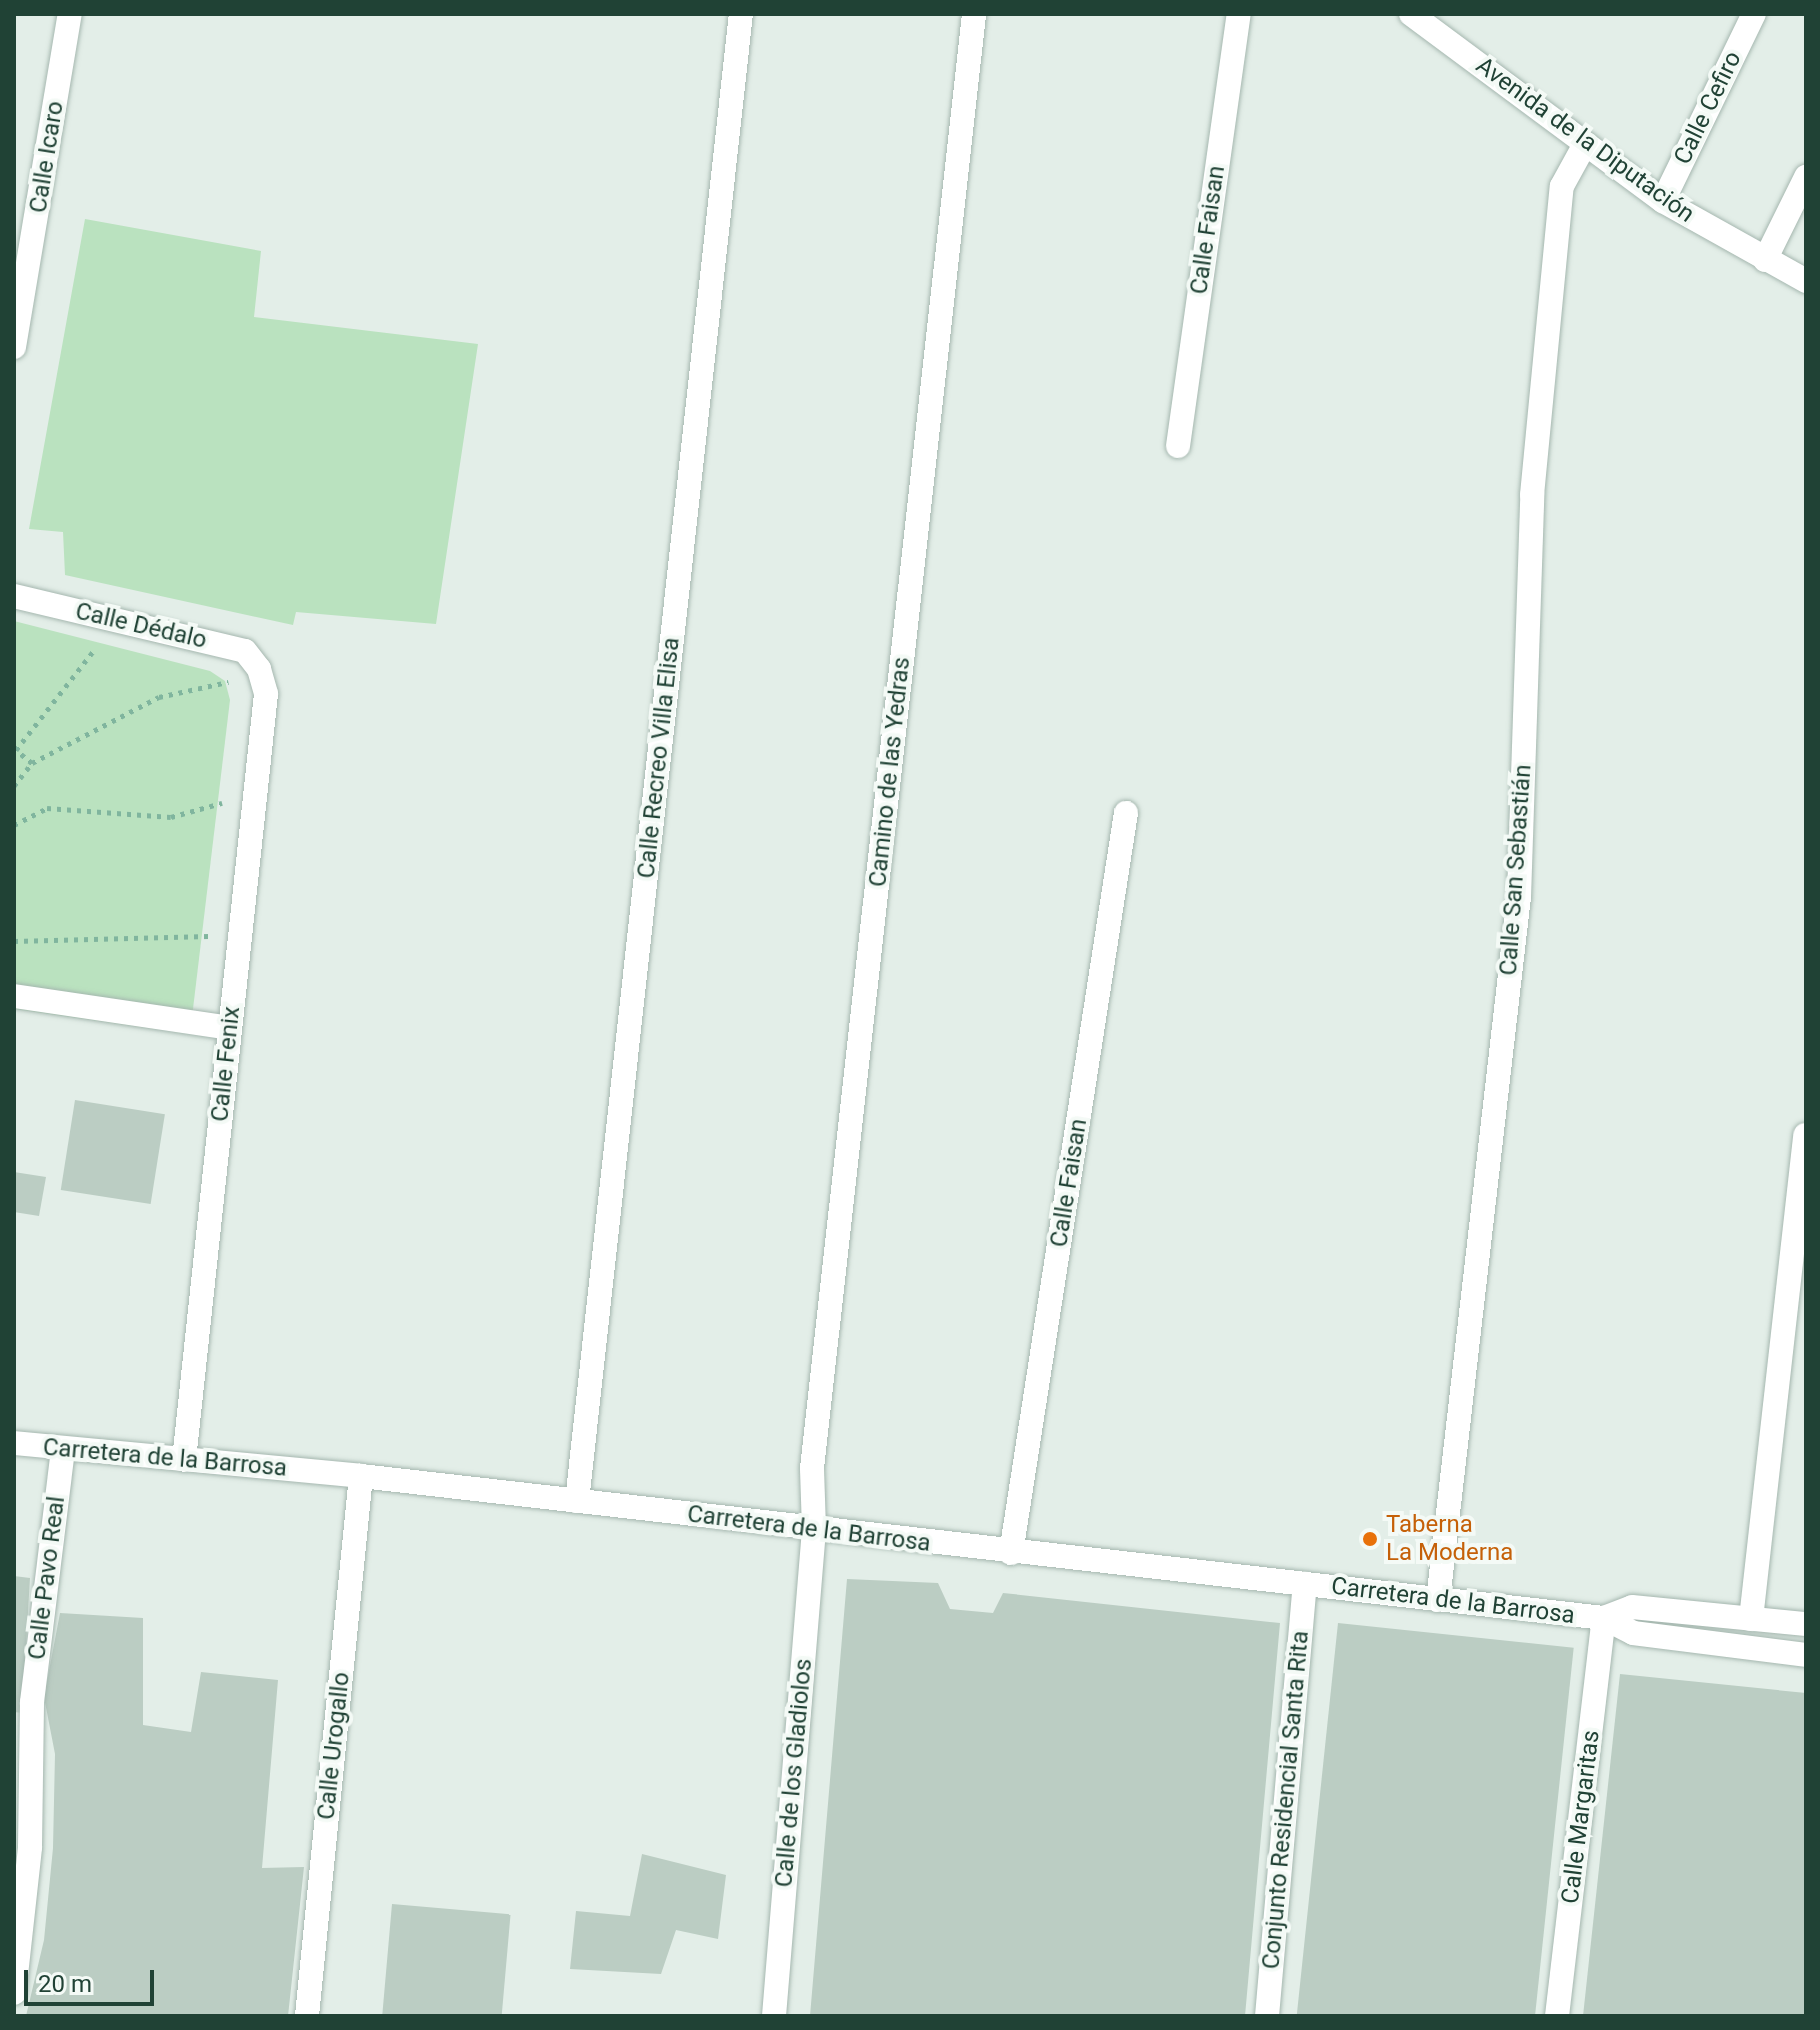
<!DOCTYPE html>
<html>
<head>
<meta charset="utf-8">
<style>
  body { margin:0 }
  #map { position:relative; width:1820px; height:2030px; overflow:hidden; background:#e3eee8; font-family:Roboto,sans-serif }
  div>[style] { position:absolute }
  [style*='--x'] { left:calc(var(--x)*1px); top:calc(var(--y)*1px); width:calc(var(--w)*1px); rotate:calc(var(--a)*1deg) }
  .green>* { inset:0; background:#bae2bf }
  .building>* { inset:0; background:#bbcdc3; transform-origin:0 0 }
  .path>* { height:5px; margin-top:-2.5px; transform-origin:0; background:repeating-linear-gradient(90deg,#80b59e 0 4px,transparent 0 10px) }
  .roads { filter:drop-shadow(0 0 2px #a5b7af) drop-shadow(0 0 2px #a5b7af) }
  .minor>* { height:24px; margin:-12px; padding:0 12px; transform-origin:12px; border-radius:12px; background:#fff }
  .dots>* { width:22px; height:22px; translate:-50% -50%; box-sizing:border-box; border:4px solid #f4faf6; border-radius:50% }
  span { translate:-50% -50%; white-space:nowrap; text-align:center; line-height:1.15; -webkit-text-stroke:8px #f4faf6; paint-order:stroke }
  .street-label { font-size:24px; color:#204235 }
  .food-label { font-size:24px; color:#c56008 }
  .left { translate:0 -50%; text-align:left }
  .frame { position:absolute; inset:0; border:16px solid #204235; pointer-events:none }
  .scale { position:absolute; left:24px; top:1970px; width:130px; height:36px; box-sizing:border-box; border:4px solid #204235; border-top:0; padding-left:10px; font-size:24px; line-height:28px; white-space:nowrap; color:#204235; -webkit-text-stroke:6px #f4faf6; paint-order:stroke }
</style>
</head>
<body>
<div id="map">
  <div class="green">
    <i style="clip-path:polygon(85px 219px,261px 251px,254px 317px,478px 344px,436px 624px,296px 612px,293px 625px,65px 575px,63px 532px,29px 529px)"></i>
    <i style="clip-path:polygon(14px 621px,210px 671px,225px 681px,230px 700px,190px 1034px,14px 1009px)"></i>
  </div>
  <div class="building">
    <i style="left:75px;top:1100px;width:91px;height:91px;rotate:9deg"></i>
    <i style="clip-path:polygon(14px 1172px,46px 1177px,39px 1216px,14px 1212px)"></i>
    <i style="clip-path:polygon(14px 1576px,30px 1578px,22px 1713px,14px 1712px)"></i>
    <i style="clip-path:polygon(847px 1579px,938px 1583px,950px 1609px,993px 1613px,1003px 1593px,1280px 1623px,1245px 2016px,810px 2016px)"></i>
    <i style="clip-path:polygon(60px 1613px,143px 1618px,143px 1725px,191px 1732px,201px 1672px,278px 1680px,262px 1868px,304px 1867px,288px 2016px,26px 2016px,44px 1940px,53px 1848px,55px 1754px,44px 1697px)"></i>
    <i style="left:1338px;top:1623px;width:237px;height:395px;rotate:6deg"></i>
    <i style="clip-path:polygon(1620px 1674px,1806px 1693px,1806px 2016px,1583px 2016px)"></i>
    <i style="clip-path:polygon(642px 1854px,726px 1875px,718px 1939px,676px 1930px,661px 1974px,570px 1969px,576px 1911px,630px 1916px)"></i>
    <i style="left:392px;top:1904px;width:119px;height:113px;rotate:5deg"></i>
  </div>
  <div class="path">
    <i style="--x:32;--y:763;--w:143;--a:-27.5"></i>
    <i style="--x:159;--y:697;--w:71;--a:-12.3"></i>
    <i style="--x:14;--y:786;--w:29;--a:-52"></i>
    <i style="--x:32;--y:763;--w:21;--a:-141"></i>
    <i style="--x:16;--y:750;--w:127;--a:-52"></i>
    <i style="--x:14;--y:825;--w:37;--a:-27"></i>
    <i style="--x:47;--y:808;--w:124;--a:4.2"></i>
    <i style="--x:171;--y:817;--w:53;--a:-15.4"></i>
    <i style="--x:14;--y:941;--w:195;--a:-1.5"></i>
  </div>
  <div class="roads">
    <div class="minor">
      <i style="--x:1411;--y:14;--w:314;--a:36.6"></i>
      <i style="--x:1663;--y:201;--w:164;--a:29.2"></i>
      <i style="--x:1663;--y:201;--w:208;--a:-64.1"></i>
      <i style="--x:1765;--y:260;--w:93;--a:-63.7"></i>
      <i style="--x:14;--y:347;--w:338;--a:-80.5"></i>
      <i style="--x:1178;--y:446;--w:436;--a:-82"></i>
      <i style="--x:14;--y:596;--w:237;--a:13.4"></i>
      <i style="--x:245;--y:651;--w:23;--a:52"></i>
      <i style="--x:259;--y:669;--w:26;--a:74"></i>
      <i style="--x:266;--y:694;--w:770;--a:96.11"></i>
      <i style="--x:14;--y:996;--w:218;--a:8.4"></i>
      <i style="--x:14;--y:1443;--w:349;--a:5.4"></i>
      <i style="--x:361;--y:1476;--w:1251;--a:6.52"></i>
      <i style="--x:1604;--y:1618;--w:33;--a:27"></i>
      <i style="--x:1633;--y:1633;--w:174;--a:7.2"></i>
      <i style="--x:577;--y:1501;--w:1496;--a:-83.71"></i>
      <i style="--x:1011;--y:1553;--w:749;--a:-81.17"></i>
      <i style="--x:1438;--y:1600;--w:708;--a:-83.43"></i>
      <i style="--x:1519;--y:897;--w:402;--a:-88.1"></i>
      <i style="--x:1532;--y:495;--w:310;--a:-84.5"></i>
      <i style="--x:1562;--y:186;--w:48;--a:-61.3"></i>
      <i style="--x:1604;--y:1618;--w:30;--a:-21"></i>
      <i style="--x:1632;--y:1607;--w:175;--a:5.6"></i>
      <i style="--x:1751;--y:1619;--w:487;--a:-83.6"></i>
      <i style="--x:14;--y:1993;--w:147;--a:-83.7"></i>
      <i style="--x:30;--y:1847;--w:145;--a:-89.2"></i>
      <i style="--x:32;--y:1702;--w:255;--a:-83"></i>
      <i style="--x:307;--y:2016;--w:543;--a:-84.29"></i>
      <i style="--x:774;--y:2016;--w:489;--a:-85.3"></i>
      <i style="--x:814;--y:1529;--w:61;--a:-91.9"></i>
      <i style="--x:812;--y:1468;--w:1463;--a:-83.64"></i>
      <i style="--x:1267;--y:2016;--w:434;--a:-85"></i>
      <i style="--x:1557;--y:2016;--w:401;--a:-83.3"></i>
    </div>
  </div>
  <div class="dots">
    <i style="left:1370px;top:1539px;background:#e8710a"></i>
  </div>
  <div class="street-label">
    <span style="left:1708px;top:108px;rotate:-64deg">Calle Cefiro</span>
    <span style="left:1585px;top:140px;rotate:36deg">Avenida de la Diputación</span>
    <span style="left:47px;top:157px;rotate:-81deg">Calle Icaro</span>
    <span style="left:1208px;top:230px;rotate:-82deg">Calle Faisan</span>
    <span style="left:141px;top:626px;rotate:13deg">Calle Dédalo</span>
    <span style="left:659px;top:758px;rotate:-84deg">Calle Recreo Villa Elisa</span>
    <span style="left:890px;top:772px;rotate:-84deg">Camino de las Yedras</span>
    <span style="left:1516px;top:870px;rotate:-86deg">Calle San Sebastián</span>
    <span style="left:226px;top:1064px;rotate:-84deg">Calle Fenix</span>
    <span style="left:1069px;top:1183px;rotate:-81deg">Calle Faisan</span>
    <span style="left:165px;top:1458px;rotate:5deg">Carretera de la Barrosa</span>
    <span style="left:809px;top:1529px;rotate:7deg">Carretera de la Barrosa</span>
    <span style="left:47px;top:1578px;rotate:-83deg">Calle Pavo Real</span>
    <span style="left:1453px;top:1601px;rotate:7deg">Carretera de la Barrosa</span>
    <span style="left:334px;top:1746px;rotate:-84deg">Calle Urogallo</span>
    <span style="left:794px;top:1773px;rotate:-85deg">Calle de los Gladiolos</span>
    <span style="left:1286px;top:1800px;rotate:-85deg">Conjunto Residencial Santa Rita</span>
    <span style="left:1581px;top:1817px;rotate:-83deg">Calle Margaritas</span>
  </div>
  <div class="food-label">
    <span class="left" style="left:1386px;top:1539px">Taberna<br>La Moderna</span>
  </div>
  <div class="frame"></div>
  <div class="scale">20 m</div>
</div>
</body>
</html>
